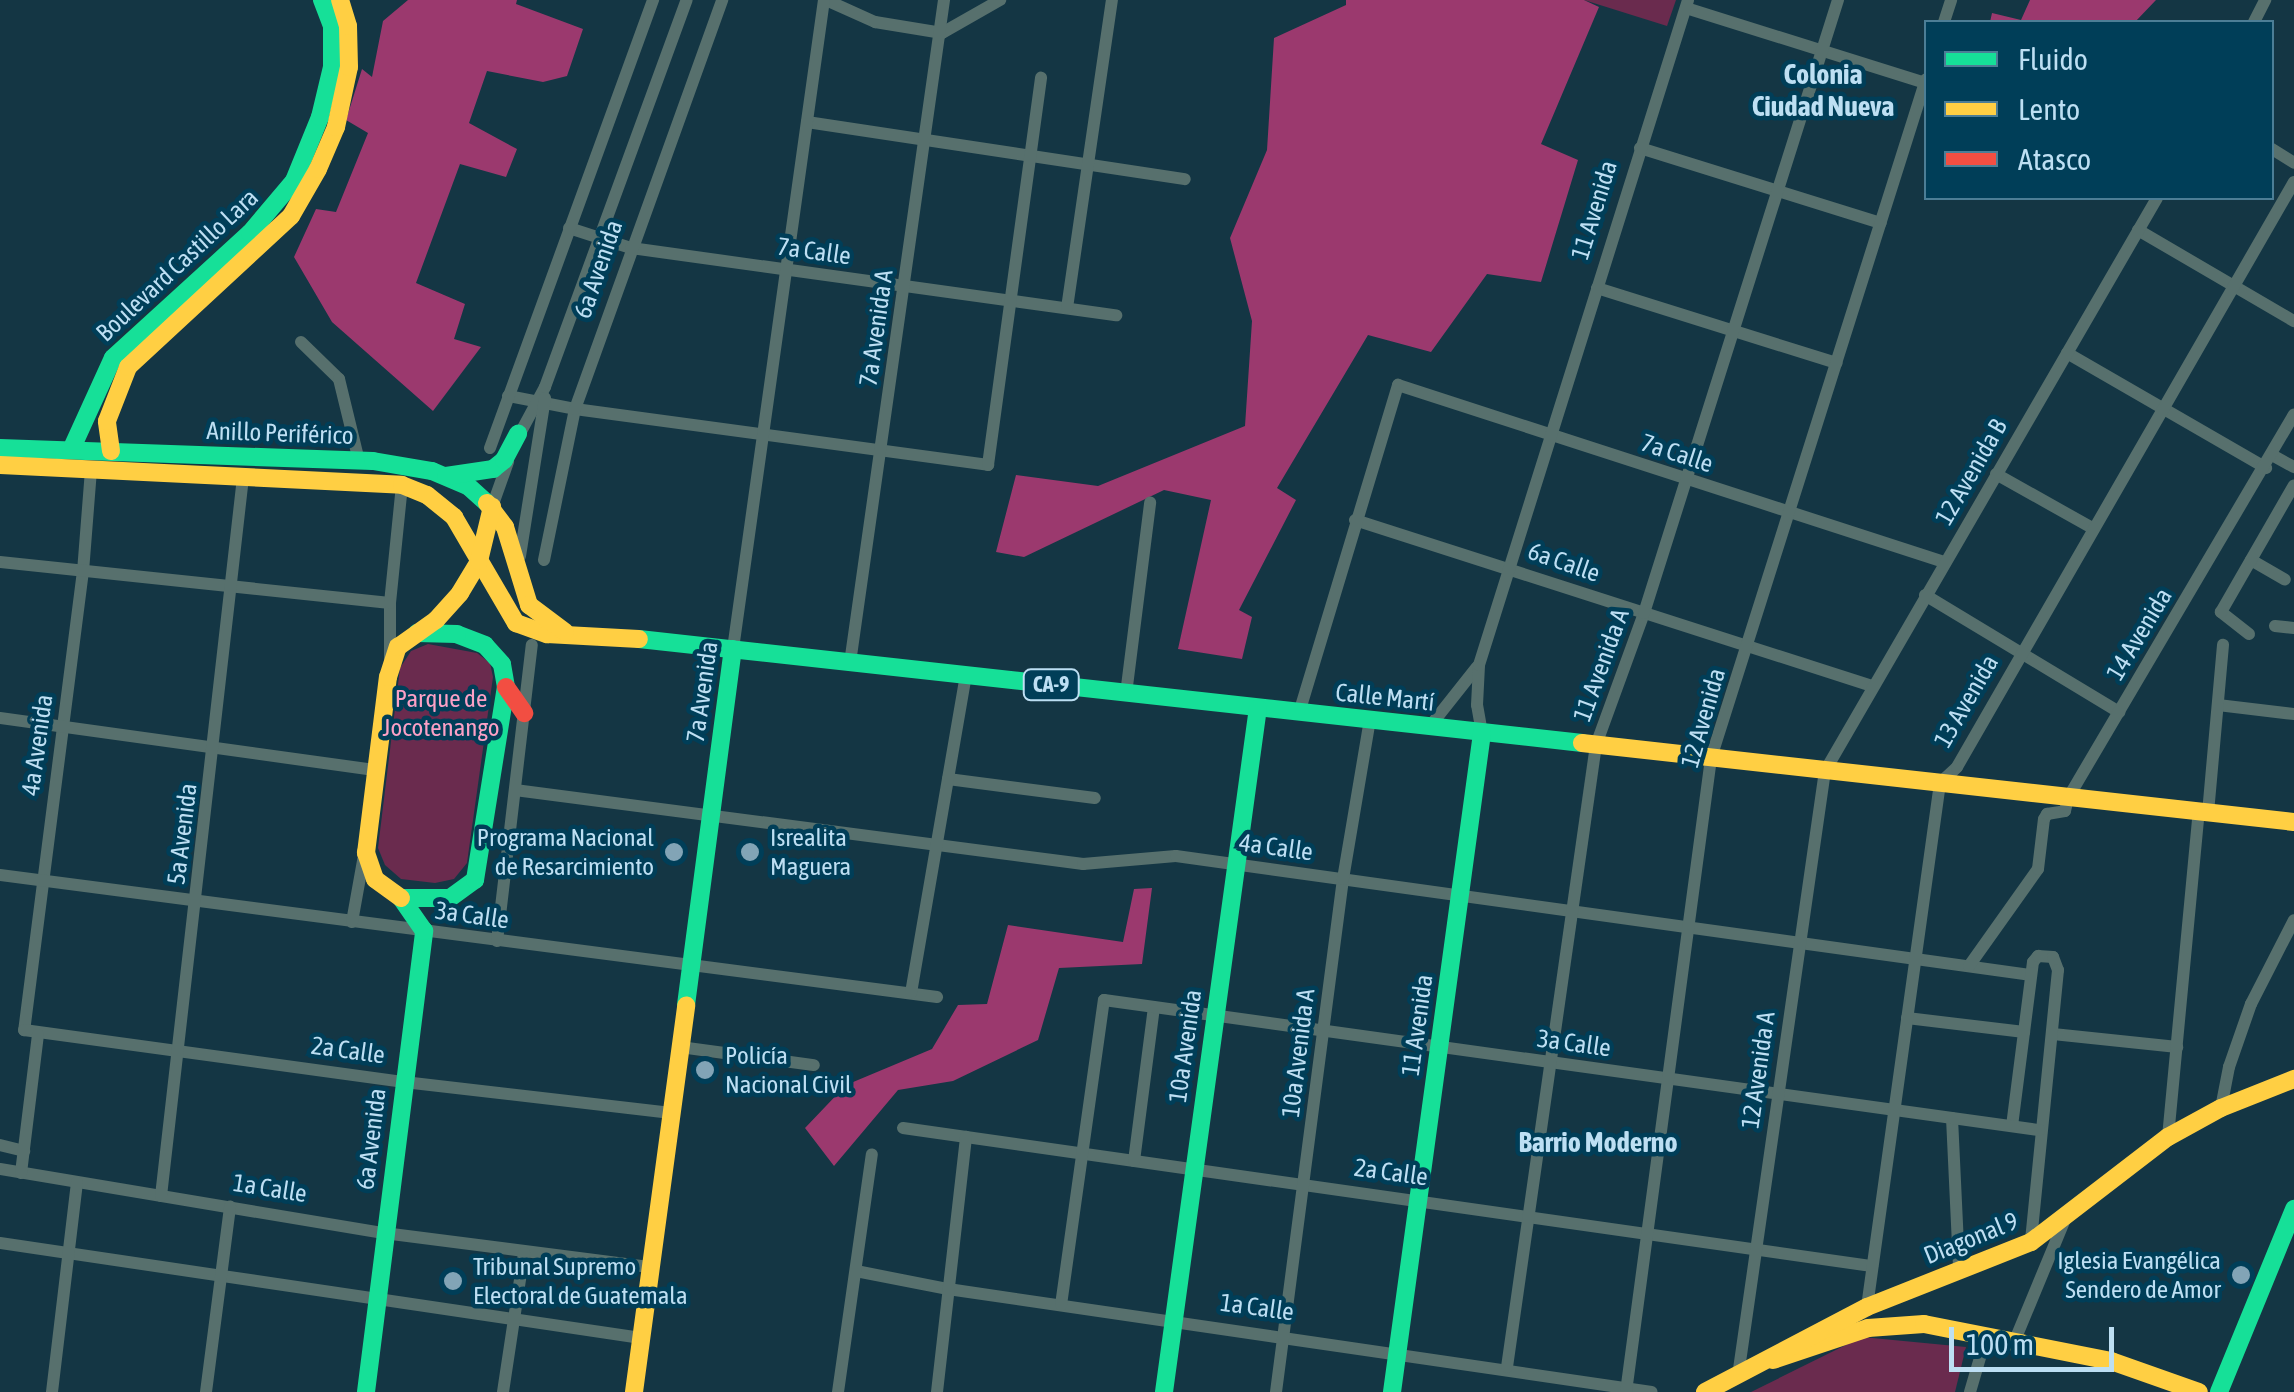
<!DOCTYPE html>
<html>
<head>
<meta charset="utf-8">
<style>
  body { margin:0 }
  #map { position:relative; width:2294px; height:1392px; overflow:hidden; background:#143644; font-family:"Asap Condensed",sans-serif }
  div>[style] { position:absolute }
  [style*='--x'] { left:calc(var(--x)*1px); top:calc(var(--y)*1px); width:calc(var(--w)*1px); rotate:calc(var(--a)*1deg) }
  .green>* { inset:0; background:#6a2b4e }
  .forest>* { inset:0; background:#9b396e }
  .street>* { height:12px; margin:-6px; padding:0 6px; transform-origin:6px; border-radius:6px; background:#57706d }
  .fast>* { height:18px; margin:-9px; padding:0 9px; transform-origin:9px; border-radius:9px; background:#16e098 }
  .slow>* { height:18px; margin:-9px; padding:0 9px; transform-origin:9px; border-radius:9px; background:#ffcf43 }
  .jam>* { height:18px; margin:-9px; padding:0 9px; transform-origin:9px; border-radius:9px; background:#f24e42 }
  .dots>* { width:28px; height:28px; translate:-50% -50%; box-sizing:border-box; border:5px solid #003e58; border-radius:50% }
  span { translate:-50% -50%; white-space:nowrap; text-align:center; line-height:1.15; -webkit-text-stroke:9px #003e58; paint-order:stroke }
  .shield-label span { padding:2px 8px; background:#003e58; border:2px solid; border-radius:8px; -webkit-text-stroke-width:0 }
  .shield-label { font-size:22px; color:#bddff3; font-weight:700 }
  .street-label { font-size:25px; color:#bddff3 }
  .park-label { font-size:25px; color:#fca1c6 }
  .poi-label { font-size:25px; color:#bddff3 }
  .right { translate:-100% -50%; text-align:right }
  .left { translate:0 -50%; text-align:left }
  .neighbourhood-label { font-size:28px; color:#bddff3; font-weight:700 }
  .legend { position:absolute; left:1924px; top:20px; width:350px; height:180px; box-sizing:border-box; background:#003e58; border:2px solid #4c7e96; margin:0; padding:12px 18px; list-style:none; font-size:30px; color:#bddff3 }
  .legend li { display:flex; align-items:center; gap:20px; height:50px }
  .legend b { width:50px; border:2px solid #4c7e96 }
  .scale { position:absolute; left:1949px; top:1327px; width:165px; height:45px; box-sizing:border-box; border:5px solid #bddff3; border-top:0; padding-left:12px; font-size:30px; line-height:35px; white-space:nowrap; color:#bddff3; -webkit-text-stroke:8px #003e58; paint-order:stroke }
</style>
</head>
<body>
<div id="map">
  <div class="green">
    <i style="clip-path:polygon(1584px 0,1676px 0,1667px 26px)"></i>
    <i style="clip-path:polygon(428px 644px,477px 653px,490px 663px,493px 677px,467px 863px,454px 879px,435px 883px,401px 879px,385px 865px,378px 848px,400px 668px,411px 651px)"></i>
    <i style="clip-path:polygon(1862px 1337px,1966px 1347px,1955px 1392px,1751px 1392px)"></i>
  </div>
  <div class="forest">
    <i style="clip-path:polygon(408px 0,517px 0,516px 4px,583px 29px,567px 76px,543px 82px,487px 71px,469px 123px,517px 149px,506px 177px,460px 164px,416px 283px,465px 304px,454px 339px,481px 347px,433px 411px,332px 322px,294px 257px,316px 209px,336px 212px,368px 133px,346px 120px,362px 69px,372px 77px,383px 21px)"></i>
    <i style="clip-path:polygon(1346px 0,1584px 0,1599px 7px,1541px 144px,1578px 160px,1541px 282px,1487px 274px,1431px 352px,1368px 335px,1277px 488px,1296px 500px,1239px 610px,1252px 617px,1242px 659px,1178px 649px,1211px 500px,1164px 490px,1024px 557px,996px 552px,1016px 475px,1098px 486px,1245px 426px,1252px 321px,1230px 238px,1267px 150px,1274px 38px,1346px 5px)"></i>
    <i style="clip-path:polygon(2030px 0,2156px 0,2135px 22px,1990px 22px,1992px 13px,2021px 20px)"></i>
    <i style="clip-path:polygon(1152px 888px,1142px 964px,1059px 968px,1038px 1040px,953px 1081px,898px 1090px,834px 1166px,805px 1128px,846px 1085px,932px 1049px,958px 1005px,987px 1004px,1008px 925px,1123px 942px,1134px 889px)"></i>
  </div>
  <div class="street">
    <i style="--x:826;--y:0;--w:54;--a:24.2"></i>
    <i style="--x:875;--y:22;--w:68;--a:9.3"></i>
    <i style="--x:942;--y:33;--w:67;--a:-29.6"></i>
    <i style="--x:1686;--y:8;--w:250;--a:17.4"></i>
    <i style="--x:1944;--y:22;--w:23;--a:-72"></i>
    <i style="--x:2254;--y:22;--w:25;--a:-63"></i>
    <i style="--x:807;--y:122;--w:382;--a:8.6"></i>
    <i style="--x:1640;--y:148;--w:252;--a:17.3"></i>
    <i style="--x:2272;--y:149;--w:26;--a:32"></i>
    <i style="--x:569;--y:228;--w:65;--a:17.9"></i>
    <i style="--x:631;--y:248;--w:490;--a:7.9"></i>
    <i style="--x:2138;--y:230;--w:181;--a:30.3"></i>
    <i style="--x:1597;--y:288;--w:251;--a:17.4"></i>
    <i style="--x:1067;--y:308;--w:311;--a:-81.7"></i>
    <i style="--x:301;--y:342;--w:53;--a:44.2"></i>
    <i style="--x:339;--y:379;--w:84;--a:76.3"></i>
    <i style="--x:2067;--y:353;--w:230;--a:30"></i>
    <i style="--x:508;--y:396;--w:68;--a:11"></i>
    <i style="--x:575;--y:409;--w:417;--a:7.7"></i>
    <i style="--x:988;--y:465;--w:391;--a:-82.2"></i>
    <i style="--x:517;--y:439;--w:59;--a:-61.7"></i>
    <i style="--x:545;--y:387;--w:412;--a:-69.9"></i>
    <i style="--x:490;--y:448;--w:477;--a:-70"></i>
    <i style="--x:2272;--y:455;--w:25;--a:29"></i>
    <i style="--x:91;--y:470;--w:101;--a:94.5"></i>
    <i style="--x:83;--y:571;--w:463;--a:97.3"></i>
    <i style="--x:24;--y:1030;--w:384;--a:7.8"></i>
    <i style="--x:404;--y:1082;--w:269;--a:6.6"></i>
    <i style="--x:1996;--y:474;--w:112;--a:29.3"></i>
    <i style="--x:492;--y:507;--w:48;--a:-70.4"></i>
    <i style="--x:1355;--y:520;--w:543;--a:17.8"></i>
    <i style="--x:520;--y:556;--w:160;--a:-81"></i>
    <i style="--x:544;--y:560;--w:154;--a:-78.4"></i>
    <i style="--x:575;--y:409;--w:435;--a:-70.2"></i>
    <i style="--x:2251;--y:560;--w:39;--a:30"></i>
    <i style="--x:0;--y:562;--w:392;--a:6"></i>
    <i style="--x:1925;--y:595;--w:227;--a:31.1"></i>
    <i style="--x:2275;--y:626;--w:19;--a:6"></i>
    <i style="--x:2249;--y:634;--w:36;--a:-142"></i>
    <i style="--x:2221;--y:612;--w:146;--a:-60.1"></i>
    <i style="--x:733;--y:649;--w:655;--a:-82.02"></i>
    <i style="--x:390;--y:658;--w:55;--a:-90"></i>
    <i style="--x:390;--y:603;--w:119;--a:-84.2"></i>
    <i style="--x:850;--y:663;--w:670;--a:-81.93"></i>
    <i style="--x:1126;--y:694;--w:193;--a:-82.8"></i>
    <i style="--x:2218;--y:705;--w:77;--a:6.8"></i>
    <i style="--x:1299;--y:713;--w:343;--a:-73.2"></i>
    <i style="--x:1398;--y:385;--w:574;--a:17.96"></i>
    <i style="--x:0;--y:718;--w:380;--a:7.9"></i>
    <i style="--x:1431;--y:725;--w:74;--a:-51.6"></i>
    <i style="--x:1482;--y:733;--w:28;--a:-100"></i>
    <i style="--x:1477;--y:705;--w:40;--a:-87.1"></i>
    <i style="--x:1479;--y:665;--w:697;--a:-72.55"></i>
    <i style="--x:948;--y:779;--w:148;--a:7.4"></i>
    <i style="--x:515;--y:790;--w:573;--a:7.42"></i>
    <i style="--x:1083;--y:864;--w:93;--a:-4.9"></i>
    <i style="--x:1176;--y:856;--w:862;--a:7.93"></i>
    <i style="--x:2208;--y:813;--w:169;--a:-84.9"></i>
    <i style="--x:0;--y:875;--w:945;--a:7.42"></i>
    <i style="--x:352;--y:922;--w:73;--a:-79.8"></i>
    <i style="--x:497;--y:941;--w:298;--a:-83.3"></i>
    <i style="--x:1969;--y:966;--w:119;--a:-54.6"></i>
    <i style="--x:2038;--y:869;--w:50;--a:-83.2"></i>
    <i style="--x:2044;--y:819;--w:6;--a:-59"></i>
    <i style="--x:2047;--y:814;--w:18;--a:-9"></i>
    <i style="--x:2065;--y:811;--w:13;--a:-77"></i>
    <i style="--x:2068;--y:798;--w:445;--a:-59.5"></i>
    <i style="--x:911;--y:993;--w:322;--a:-80.2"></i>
    <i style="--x:1907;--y:1018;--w:118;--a:6.8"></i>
    <i style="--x:2053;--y:1034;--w:125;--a:6"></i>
    <i style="--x:680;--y:1047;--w:135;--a:7.7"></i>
    <i style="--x:2221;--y:1108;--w:42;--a:-79"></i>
    <i style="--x:2229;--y:1067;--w:67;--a:-70.8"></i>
    <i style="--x:2251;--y:1004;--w:94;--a:-62.9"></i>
    <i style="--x:1952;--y:1118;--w:151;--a:87.3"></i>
    <i style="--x:2012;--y:1126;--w:165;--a:-82.7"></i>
    <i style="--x:2033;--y:962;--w:8;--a:-50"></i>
    <i style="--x:2038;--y:956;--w:15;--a:4"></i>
    <i style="--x:2053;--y:957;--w:14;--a:69"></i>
    <i style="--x:2058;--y:970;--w:273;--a:95.7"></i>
    <i style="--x:903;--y:1128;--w:979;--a:8.11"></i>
    <i style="--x:2168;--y:1137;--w:326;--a:-84.6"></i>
    <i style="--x:0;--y:1145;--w:25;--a:14"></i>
    <i style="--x:1134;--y:1161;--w:155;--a:-82.6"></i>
    <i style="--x:0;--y:1169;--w:389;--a:9.5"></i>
    <i style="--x:384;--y:1233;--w:269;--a:7.3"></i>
    <i style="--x:21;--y:1173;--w:139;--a:-83"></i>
    <i style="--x:161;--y:1196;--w:724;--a:-83.49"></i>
    <i style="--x:0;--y:1243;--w:648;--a:8.43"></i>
    <i style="--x:856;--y:1271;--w:94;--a:11.1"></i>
    <i style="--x:948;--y:1289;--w:711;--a:8.32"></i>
    <i style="--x:1061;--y:1305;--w:308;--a:-82"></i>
    <i style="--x:1104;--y:1000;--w:944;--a:7.92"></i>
    <i style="--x:1867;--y:1307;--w:529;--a:-82.07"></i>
    <i style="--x:1940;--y:783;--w:23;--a:-43"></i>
    <i style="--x:1957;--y:767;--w:675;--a:-60.06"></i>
    <i style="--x:2015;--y:1340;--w:131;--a:-67.5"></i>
    <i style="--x:1507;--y:1367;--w:628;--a:-81.86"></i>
    <i style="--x:1596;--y:745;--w:140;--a:-70"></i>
    <i style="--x:1644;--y:613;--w:643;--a:-72.44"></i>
    <i style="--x:1738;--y:1376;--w:611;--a:-81.82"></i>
    <i style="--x:1825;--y:771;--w:662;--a:-59.91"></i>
    <i style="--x:52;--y:1392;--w:211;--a:-83.2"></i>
    <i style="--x:206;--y:1392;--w:187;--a:-82.6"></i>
    <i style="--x:503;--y:1392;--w:141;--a:-81.4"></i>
    <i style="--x:838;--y:1392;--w:240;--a:-81.9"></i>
    <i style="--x:937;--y:1392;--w:257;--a:-83.5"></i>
    <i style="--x:1276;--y:1392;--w:517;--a:-82.56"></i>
    <i style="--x:1343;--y:879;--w:161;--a:-80.4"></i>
    <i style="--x:1626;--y:1392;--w:640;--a:-82.36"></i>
    <i style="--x:1711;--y:758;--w:712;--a:-72.43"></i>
    <i style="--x:1970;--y:1392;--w:60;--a:-73.7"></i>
  </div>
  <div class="fast">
    <i style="--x:0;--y:448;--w:373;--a:2"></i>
    <i style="--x:373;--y:461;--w:60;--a:9.6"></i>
    <i style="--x:432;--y:471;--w:39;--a:23"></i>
    <i style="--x:468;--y:486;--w:25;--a:42"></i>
    <i style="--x:71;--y:450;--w:101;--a:-65.5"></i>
    <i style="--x:113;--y:358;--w:185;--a:-42.4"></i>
    <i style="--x:250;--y:233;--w:68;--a:-49.8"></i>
    <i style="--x:294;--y:181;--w:69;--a:-67.9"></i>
    <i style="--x:320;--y:117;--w:51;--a:-76.5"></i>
    <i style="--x:332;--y:67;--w:41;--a:-90"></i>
    <i style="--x:332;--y:26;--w:28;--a:-111"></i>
    <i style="--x:446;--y:476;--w:48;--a:-8.5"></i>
    <i style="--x:493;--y:469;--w:14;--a:-39"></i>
    <i style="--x:504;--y:460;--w:30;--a:-62"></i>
    <i style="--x:639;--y:639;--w:949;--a:6.29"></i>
    <i style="--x:402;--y:898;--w:48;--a:0"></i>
    <i style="--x:450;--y:898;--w:31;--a:-36"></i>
    <i style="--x:475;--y:880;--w:195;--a:-80.9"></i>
    <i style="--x:506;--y:687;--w:23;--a:-100"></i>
    <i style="--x:502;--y:664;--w:25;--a:-132"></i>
    <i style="--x:485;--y:645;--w:30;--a:-159"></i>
    <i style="--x:457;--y:634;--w:40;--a:-178.6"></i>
    <i style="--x:686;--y:1005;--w:359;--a:-82.5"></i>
    <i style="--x:366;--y:1392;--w:465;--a:-82.8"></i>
    <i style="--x:424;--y:931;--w:40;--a:-124.9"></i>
    <i style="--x:1164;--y:1392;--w:690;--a:-82.18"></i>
    <i style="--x:1392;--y:1392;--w:665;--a:-82.22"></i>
    <i style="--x:2219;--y:1392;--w:198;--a:-67.7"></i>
  </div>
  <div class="slow">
    <i style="--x:111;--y:451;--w:30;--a:-98"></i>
    <i style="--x:107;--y:421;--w:58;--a:-68.7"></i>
    <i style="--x:128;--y:367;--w:222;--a:-42.8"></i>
    <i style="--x:291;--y:216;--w:54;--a:-60.1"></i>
    <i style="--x:318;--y:169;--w:46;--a:-66.8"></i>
    <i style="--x:336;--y:127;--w:61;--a:-77.8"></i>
    <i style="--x:349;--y:67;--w:41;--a:-91.4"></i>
    <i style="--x:348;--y:26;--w:27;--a:-107"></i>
    <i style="--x:0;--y:465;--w:402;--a:2.8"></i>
    <i style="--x:402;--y:485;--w:27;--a:22"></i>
    <i style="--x:427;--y:495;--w:35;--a:39"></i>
    <i style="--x:454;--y:517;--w:123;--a:59.7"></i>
    <i style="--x:516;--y:623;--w:33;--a:20"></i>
    <i style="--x:547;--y:634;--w:92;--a:3.1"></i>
    <i style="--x:487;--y:503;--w:30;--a:53"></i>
    <i style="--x:505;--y:527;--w:82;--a:72.9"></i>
    <i style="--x:529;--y:605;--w:45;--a:36.9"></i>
    <i style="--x:1582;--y:743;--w:716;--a:6.33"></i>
    <i style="--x:401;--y:898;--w:32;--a:-144"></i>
    <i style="--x:375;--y:879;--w:28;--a:-109"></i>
    <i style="--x:366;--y:853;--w:177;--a:-82.9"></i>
    <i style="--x:388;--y:677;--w:32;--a:-72"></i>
    <i style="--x:398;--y:647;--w:47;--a:-35.4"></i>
    <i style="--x:436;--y:620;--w:36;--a:-48"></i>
    <i style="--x:460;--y:593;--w:37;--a:-59"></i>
    <i style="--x:479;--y:561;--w:56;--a:-76.5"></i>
    <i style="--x:1773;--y:1360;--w:100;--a:-18.6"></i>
    <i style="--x:1868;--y:1328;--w:56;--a:-4.1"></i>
    <i style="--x:1924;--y:1324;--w:191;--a:11.2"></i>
    <i style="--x:2111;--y:1361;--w:93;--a:19.4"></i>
    <i style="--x:634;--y:1392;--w:390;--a:-82.3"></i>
    <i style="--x:1705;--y:1392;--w:183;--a:-27.7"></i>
    <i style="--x:1867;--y:1307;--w:176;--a:-21.6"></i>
    <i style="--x:2031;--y:1242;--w:173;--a:-37.5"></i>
    <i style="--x:2168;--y:1137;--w:60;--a:-28.7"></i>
    <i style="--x:2221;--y:1108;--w:79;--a:-21.7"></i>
  </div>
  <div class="jam">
    <i style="--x:506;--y:687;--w:32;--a:55"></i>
  </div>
  <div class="dots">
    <i style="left:674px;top:852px;background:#82a4b6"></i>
    <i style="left:750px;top:852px;background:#82a4b6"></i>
    <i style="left:705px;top:1070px;background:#82a4b6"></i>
    <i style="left:2241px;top:1275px;background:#82a4b6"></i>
    <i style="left:453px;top:1281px;background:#82a4b6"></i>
  </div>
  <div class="shield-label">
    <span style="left:1051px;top:685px">CA-9</span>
  </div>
  <div class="street-label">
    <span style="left:1594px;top:210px;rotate:-73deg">11 Avenida</span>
    <span style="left:814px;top:251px;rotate:8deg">7a Calle</span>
    <span style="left:177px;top:265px;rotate:-43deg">Boulevard Castillo Lara</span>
    <span style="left:598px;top:269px;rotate:-71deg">6a Avenida</span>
    <span style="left:876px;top:328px;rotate:-82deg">7a Avenida A</span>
    <span style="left:280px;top:433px;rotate:2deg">Anillo Periférico</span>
    <span style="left:1677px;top:453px;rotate:18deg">7a Calle</span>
    <span style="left:1971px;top:472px;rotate:-60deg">12 Avenida B</span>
    <span style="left:1564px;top:562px;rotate:19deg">6a Calle</span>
    <span style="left:2139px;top:634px;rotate:-59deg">14 Avenida</span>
    <span style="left:1601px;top:665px;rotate:-70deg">11 Avenida A</span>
    <span style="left:702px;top:692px;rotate:-82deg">7a Avenida</span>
    <span style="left:1385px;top:697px;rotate:6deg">Calle Martí</span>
    <span style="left:1966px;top:701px;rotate:-60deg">13 Avenida</span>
    <span style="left:1703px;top:718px;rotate:-74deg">12 Avenida</span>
    <span style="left:37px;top:745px;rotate:-82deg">4a Avenida</span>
    <span style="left:182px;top:834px;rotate:-83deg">5a Avenida</span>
    <span style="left:1276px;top:847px;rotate:8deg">4a Calle</span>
    <span style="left:472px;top:915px;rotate:8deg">3a Calle</span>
    <span style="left:1417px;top:1025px;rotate:-82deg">11 Avenida</span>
    <span style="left:1574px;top:1043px;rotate:8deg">3a Calle</span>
    <span style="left:1185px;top:1046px;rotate:-82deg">10a Avenida</span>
    <span style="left:348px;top:1050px;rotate:8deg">2a Calle</span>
    <span style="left:1298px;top:1053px;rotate:-83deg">10a Avenida A</span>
    <span style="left:1758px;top:1070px;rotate:-82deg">12 Avenida A</span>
    <span style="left:371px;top:1139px;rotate:-83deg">6a Avenida</span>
    <span style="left:1391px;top:1172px;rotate:8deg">2a Calle</span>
    <span style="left:270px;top:1188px;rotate:9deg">1a Calle</span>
    <span style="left:1971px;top:1238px;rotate:-22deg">Diagonal 9</span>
    <span style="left:1257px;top:1307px;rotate:8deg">1a Calle</span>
  </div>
  <div class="park-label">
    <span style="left:441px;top:713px">Parque de<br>Jocotenango</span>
  </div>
  <div class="poi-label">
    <span class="right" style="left:654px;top:852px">Programa Nacional<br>de Resarcimiento</span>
    <span class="left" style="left:770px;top:852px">Isrealita<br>Maguera</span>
    <span class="left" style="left:725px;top:1070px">Policía<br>Nacional Civil</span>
    <span class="right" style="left:2221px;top:1275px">Iglesia Evangélica<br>Sendero de Amor</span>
    <span class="left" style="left:473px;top:1281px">Tribunal Supremo<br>Electoral de Guatemala</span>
  </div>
  <div class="neighbourhood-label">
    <span style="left:1823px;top:90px">Colonia<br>Ciudad Nueva</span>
    <span style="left:1598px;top:1142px">Barrio Moderno</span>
  </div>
  <ul class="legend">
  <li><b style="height:12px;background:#16e098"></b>Fluido</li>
  <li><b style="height:12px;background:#ffcf43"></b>Lento</li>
  <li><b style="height:12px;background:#f24e42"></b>Atasco</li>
  </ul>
  <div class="scale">100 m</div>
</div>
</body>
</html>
